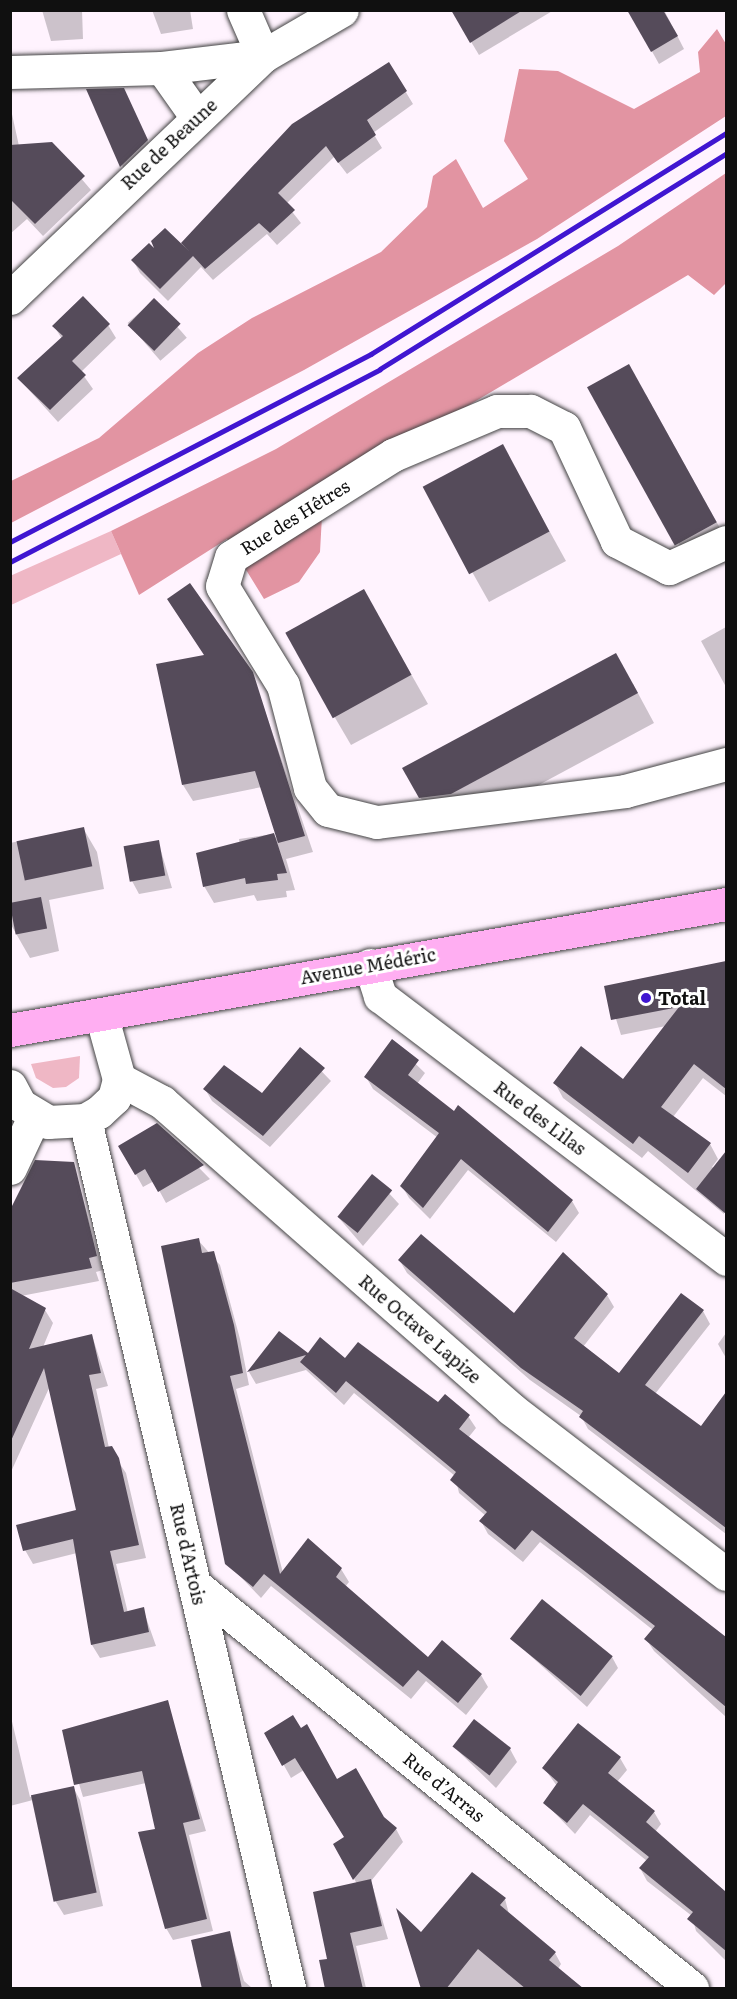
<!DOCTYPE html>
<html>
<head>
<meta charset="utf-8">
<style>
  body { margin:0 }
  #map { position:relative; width:737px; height:1999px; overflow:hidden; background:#fff3fe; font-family:Literata,serif }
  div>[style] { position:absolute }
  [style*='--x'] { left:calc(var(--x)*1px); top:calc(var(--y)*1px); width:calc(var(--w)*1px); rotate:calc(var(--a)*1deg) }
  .green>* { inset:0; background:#efb7c5 }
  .forest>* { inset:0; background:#e294a2 }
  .shadow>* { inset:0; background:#0003; transform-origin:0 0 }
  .building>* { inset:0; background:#554b5a; transform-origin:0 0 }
  .roads { filter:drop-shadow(0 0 2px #434343) drop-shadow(0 0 2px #434343) }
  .street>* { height:33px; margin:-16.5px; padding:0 16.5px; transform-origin:16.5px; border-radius:16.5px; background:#fff }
  .secondary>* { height:33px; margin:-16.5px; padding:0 16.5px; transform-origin:16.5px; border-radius:16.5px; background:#ffaef2 }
  .rail>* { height:4.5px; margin:-2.25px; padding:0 2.25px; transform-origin:2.25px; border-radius:2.25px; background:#4016d1 }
  .dots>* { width:16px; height:16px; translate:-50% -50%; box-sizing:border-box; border:3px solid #fff; border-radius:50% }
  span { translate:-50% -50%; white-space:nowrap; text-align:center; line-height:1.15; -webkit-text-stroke:6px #fff; paint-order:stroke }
  .street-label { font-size:18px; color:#101010 }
  .poi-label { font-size:18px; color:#101010; font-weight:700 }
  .left { translate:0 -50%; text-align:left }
  .frame { position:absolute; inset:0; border:12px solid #101010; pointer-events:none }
</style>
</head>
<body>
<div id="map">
  <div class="green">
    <i style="clip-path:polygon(111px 531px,121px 554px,11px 605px,10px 576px)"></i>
    <i style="clip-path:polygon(80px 1056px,79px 1078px,66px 1087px,53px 1088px,36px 1078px,31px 1064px)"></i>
  </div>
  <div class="forest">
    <i style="clip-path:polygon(717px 29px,726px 44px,726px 116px,537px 239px,304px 370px,11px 523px,11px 481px,99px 438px,198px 353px,252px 318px,381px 252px,427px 207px,433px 176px,456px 159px,483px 208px,528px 179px,504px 141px,519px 69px,558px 71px,634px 109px,700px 72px,698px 52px)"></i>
    <i style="clip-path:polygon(726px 173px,726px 283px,714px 295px,688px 275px,432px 427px,322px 516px,320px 552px,299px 582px,264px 599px,227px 539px,139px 595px,111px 531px,276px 449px,618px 246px)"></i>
  </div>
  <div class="shadow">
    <i style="clip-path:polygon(42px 10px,82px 10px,83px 39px,51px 41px)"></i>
    <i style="clip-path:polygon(152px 10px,190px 10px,193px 29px,161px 34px)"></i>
    <i style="clip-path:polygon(452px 10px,554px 10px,479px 55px)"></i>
    <i style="clip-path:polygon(629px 10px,664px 10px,684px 49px,659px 64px)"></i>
    <i style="clip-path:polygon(389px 64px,413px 104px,373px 133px,382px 148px,347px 174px,334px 157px,286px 204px,301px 223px,277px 245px,267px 234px,213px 280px,201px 267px,168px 301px,140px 273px,133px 260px,186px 249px,183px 243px)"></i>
    <i style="clip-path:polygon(123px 89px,154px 154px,128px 178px,88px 90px)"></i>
    <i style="clip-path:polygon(10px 105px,19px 146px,52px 144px,91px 190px,43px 236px,27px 219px,10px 234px)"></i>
    <i style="left:154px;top:300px;width:50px;height:35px;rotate:49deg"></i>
    <i style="clip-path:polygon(108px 325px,116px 338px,81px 372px,93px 389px,58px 422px,19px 379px,62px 339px,54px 326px)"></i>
    <i style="clip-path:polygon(590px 388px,646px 395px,726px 539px,695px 572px)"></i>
    <i style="clip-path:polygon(519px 476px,566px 561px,489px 602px,425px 488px)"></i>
    <i style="clip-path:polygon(364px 591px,428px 704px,351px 745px,334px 716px)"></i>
    <i style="clip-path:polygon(726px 627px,726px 687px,701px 641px)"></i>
    <i style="clip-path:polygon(252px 673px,313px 852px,286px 859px,295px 890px,286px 891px,287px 897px,257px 901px,254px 895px,214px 903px,204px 886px,240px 845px,239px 839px,273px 834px,278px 840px,262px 787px,193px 801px,183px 785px)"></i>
    <i style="clip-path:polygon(633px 684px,654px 723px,468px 823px,437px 827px,404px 768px)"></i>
    <i style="clip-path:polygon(83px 828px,97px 852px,104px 889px,49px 900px,59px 951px,30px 958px,10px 923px,10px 843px)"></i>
    <i style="clip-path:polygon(158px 841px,172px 888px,139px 894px,132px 881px)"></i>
    <i style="clip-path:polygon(726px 962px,726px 1096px,703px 1078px,673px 1117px,710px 1144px,718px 1159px,712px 1167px,726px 1178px,724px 1214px,648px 1151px,642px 1158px,563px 1098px,555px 1083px,624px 1081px,666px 1026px,621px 1035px,606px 987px)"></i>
    <i style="clip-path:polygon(393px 1042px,425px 1073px,417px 1084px,454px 1113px,458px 1107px,572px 1201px,579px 1213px,556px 1242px,468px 1170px,430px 1219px,409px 1198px,402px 1186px,438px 1138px,373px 1089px,366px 1077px)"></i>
    <i style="clip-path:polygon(300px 1049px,331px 1081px,270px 1147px,212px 1101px,205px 1089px,262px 1095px)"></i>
    <i style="clip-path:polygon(157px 1125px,210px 1179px,166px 1203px,154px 1181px,143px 1187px,120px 1146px)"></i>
    <i style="clip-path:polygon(73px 1163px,103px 1270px,96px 1272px,99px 1281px,21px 1296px,45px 1310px,53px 1323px,43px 1347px,92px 1335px,108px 1386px,96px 1389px,109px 1448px,126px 1473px,146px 1558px,116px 1564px,128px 1613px,143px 1609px,156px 1646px,100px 1658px,92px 1645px,77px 1553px,33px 1564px,25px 1550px,78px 1511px,50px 1386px,10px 1474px,10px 1214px)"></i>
    <i style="clip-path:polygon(373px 1176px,399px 1204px,363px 1246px,338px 1217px)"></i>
    <i style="clip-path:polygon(198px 1240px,220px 1265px,240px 1339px,249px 1385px,236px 1389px,283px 1573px,308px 1540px,341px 1569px,349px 1582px,345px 1587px,428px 1659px,481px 1675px,488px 1687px,466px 1715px,426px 1681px,411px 1699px,271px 1586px,261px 1598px,227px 1563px)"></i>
    <i style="clip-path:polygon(400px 1261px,514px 1315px,607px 1295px,614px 1307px,583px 1347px,619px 1375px,703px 1311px,710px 1324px,655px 1394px,701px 1428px,726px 1395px,726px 1534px,588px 1429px,581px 1416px,530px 1380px,407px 1273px)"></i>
    <i style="clip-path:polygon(279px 1333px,308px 1355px,345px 1360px,468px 1416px,476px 1428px,468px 1438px,726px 1657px,726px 1717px,654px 1651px,646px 1639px,653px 1630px,581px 1573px,540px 1542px,523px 1562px,488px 1534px,481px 1521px,486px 1516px,459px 1493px,455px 1476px,354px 1393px,344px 1405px,306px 1370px,256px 1384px,249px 1372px)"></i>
    <i style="clip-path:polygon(726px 1333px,726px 1358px,718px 1344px)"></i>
    <i style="clip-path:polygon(512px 1639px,612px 1657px,618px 1668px,587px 1707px)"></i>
    <i style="clip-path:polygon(167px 1702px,206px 1831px,189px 1835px,213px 1931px,173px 1940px,166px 1928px,157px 1830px,146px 1783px,83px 1797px,63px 1731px)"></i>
    <i style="clip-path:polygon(10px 1713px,30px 1797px,73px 1787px,80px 1800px,103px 1906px,64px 1915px,56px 1902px,33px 1800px,10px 1806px)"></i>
    <i style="clip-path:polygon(266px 1733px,336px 1781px,396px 1829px,403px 1842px,371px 1881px,388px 1939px,356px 1946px,366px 1988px,327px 1988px,329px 1960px,357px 1884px,335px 1844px,345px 1837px,304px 1770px,291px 1778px)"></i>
    <i style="clip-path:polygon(454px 1747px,510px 1749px,517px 1762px,496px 1788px)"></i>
    <i style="clip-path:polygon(620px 1758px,627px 1770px,617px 1782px,654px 1812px,661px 1824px,655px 1832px,726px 1892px,726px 1961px,696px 1931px,692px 1916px,647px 1881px,640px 1868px,647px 1861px,590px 1815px,575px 1834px,545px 1803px,557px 1786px,544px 1768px)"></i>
    <i style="clip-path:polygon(505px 1899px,509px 1914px,555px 1953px,561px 1964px,558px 1969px,583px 1988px,423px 1988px,421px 1934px)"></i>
    <i style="clip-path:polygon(229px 1933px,244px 1981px,252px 1988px,203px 1988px)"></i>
  </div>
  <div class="building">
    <i style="clip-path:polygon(451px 10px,523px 10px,470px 43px)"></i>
    <i style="clip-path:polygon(627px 10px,663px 10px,678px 36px,651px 52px)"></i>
    <i style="clip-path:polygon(389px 62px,407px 91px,367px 120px,376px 135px,338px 163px,326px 146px,278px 193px,295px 210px,270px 233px,259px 223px,205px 269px,193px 256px,160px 289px,131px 260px,149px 243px,154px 248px,151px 241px,165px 228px,189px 251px,181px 243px,292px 124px)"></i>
    <i style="clip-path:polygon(124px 88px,148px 140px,120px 167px,86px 89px)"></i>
    <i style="clip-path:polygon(52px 142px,85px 176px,35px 224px,10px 199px,10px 145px)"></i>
    <i style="clip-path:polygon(83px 296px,110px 324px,72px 361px,86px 375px,50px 410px,17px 378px,63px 336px,52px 326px)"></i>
    <i style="left:154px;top:298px;width:37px;height:38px;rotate:44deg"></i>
    <i style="left:629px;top:364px;width:181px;height:48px;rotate:61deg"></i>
    <i style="left:503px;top:444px;width:99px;height:91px;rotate:62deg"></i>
    <i style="clip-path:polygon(190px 583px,253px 672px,305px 836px,278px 843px,255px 771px,182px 785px,156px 664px,204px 655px,167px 599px)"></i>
    <i style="left:364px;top:589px;width:98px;height:90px;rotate:61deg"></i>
    <i style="clip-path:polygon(616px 653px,638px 693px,451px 794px,419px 798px,402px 768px)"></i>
    <i style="left:84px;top:827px;width:40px;height:69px;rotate:78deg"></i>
    <i style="clip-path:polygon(274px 833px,287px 873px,277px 874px,278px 880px,246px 884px,245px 878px,203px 887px,196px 853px)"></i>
    <i style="left:159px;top:840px;width:36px;height:36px;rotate:80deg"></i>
    <i style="left:41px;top:897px;width:32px;height:32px;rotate:79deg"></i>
    <i style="clip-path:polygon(726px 961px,726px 1089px,694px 1064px,661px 1107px,711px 1143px,688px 1173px,639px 1136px,633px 1144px,553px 1083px,581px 1046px,623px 1079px,679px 1007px,611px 1020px,604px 986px)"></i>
    <i style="clip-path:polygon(392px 1039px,419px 1060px,408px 1075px,454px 1111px,458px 1105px,573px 1200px,548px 1232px,461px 1159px,423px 1208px,400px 1186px,439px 1133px,364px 1077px)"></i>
    <i style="clip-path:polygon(300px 1047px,325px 1068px,263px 1136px,203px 1089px,224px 1065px,262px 1093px)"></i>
    <i style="clip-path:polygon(157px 1123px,204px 1165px,158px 1192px,145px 1169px,135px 1175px,118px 1146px)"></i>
    <i style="clip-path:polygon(726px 1151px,726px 1214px,696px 1189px)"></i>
    <i style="clip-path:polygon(35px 1160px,74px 1162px,97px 1256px,89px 1258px,92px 1268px,10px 1283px,10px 1210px)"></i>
    <i style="left:372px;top:1174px;width:26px;height:55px;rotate:39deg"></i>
    <i style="clip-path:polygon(421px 1234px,514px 1313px,563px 1252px,608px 1294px,574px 1338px,619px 1373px,681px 1293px,704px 1310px,645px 1385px,701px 1426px,726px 1392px,726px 1528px,579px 1417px,583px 1411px,521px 1368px,398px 1260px)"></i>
    <i style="clip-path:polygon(199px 1238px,202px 1253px,214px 1251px,234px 1325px,243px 1373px,230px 1376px,280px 1574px,308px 1538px,342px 1568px,336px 1577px,428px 1657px,442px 1640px,482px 1674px,458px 1703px,418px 1670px,403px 1687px,264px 1574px,253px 1587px,225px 1564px,161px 1246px)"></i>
    <i style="clip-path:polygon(10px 1288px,46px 1308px,29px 1349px,92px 1334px,101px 1373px,89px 1375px,105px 1447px,112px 1446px,119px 1458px,139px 1545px,110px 1551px,124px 1612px,144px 1607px,149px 1632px,91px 1645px,73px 1539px,23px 1551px,16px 1525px,76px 1510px,44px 1368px,10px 1443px)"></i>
    <i style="clip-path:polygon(279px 1331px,308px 1353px,320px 1337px,345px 1358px,358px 1342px,438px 1402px,445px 1394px,470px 1415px,459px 1429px,726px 1637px,726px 1707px,644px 1639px,655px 1626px,532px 1530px,515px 1550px,479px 1521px,487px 1512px,450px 1480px,456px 1472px,346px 1381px,336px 1393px,300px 1362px,306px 1355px,247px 1372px)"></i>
    <i style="left:542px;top:1599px;width:91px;height:51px;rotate:39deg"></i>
    <i style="clip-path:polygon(168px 1700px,200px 1819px,183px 1823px,207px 1919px,165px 1929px,138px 1832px,155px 1829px,142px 1771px,74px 1785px,62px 1730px)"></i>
    <i style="clip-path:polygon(293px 1715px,301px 1728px,307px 1724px,337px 1779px,356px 1768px,384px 1817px,397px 1828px,353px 1880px,333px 1844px,344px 1837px,295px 1758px,282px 1766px,264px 1733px)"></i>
    <i style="left:474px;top:1719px;width:47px;height:35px;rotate:38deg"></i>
    <i style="clip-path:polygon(578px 1723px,621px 1757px,608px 1773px,655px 1811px,646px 1822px,726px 1892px,726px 1951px,687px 1919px,693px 1912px,639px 1868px,649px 1857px,583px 1804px,567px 1823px,543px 1803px,558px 1782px,542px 1768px)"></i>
    <i style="left:74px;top:1786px;width:109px;height:44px;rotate:78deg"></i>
    <i style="clip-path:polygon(472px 1872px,506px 1898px,500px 1905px,556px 1952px,549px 1960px,584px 1989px,526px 1989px,478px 1949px,446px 1989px,421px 1989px,396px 1908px,421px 1932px)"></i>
    <i style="clip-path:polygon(371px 1879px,382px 1926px,350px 1933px,363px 1989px,325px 1989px,319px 1960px,327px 1959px,313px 1892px)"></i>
    <i style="clip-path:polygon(230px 1931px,242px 1989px,202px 1989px,191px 1940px)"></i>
  </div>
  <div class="roads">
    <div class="street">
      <i style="--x:162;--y:68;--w:102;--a:-6.8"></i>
      <i style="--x:263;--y:56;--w:50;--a:-113.5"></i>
      <i style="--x:10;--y:72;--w:152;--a:-1.5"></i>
      <i style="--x:162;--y:68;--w:59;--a:54.7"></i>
      <i style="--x:10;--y:298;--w:350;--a:-43.7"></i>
      <i style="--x:263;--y:56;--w:91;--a:-30.2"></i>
      <i style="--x:726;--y:542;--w:63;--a:155.5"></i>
      <i style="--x:669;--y:568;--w:59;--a:-152.6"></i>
      <i style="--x:617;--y:541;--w:125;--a:-115.1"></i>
      <i style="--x:564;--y:428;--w:38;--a:-153"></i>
      <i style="--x:530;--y:411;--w:33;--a:180"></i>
      <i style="--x:497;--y:411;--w:113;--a:157.1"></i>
      <i style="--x:393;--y:455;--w:191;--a:147.8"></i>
      <i style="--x:231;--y:557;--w:30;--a:107"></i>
      <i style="--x:222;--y:586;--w:116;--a:58.4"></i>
      <i style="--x:283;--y:685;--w:106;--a:75.3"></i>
      <i style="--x:310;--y:788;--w:28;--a:51"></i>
      <i style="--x:328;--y:810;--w:50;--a:13.8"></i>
      <i style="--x:377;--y:822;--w:250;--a:-7.1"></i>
      <i style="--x:625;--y:791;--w:105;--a:-15"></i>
      <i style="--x:370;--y:965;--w:33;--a:72"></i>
      <i style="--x:380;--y:996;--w:435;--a:37.2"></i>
      <i style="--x:119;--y:1079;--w:49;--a:28.1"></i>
      <i style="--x:162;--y:1102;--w:465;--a:41.3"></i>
      <i style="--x:511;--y:1409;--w:271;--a:37.5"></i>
      <i style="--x:10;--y:1086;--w:21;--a:62"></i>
      <i style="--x:20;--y:1105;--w:33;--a:31"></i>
      <i style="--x:48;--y:1122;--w:37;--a:-3"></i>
      <i style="--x:85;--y:1120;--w:16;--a:-30"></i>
      <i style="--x:99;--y:1112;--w:21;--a:-43"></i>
      <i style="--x:114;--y:1098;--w:20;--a:-75"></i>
      <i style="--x:119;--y:1079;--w:67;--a:-105.5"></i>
      <i style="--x:85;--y:1120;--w:892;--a:76.77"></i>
      <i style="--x:10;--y:1168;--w:56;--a:-64.8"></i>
      <i style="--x:195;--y:1585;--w:640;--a:39.04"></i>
    </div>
    <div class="secondary">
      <i style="--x:10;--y:1030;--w:727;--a:-9.98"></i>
    </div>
  </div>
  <div class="rail">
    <i style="--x:10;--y:542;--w:407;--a:-27.5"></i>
    <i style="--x:371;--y:354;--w:418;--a:-31.9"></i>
    <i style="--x:10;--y:562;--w:417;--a:-27.5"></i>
    <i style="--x:380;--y:369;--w:407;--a:-31.9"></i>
  </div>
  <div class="dots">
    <i style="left:646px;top:998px;background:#4016d1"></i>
  </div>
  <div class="street-label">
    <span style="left:169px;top:144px;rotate:-43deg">Rue de Beaune</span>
    <span style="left:295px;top:517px;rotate:-32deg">Rue des Hêtres</span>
    <span style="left:368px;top:966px;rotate:-10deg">Avenue Médéric</span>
    <span style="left:540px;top:1118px;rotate:37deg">Rue des Lilas</span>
    <span style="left:420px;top:1329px;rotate:41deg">Rue Octave Lapize</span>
    <span style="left:188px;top:1554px;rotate:77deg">Rue d'Artois</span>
    <span style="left:444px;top:1787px;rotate:39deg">Rue d’Arras</span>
  </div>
  <div class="poi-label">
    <span class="left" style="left:658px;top:998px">Total</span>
  </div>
  <div class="frame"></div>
</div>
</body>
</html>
